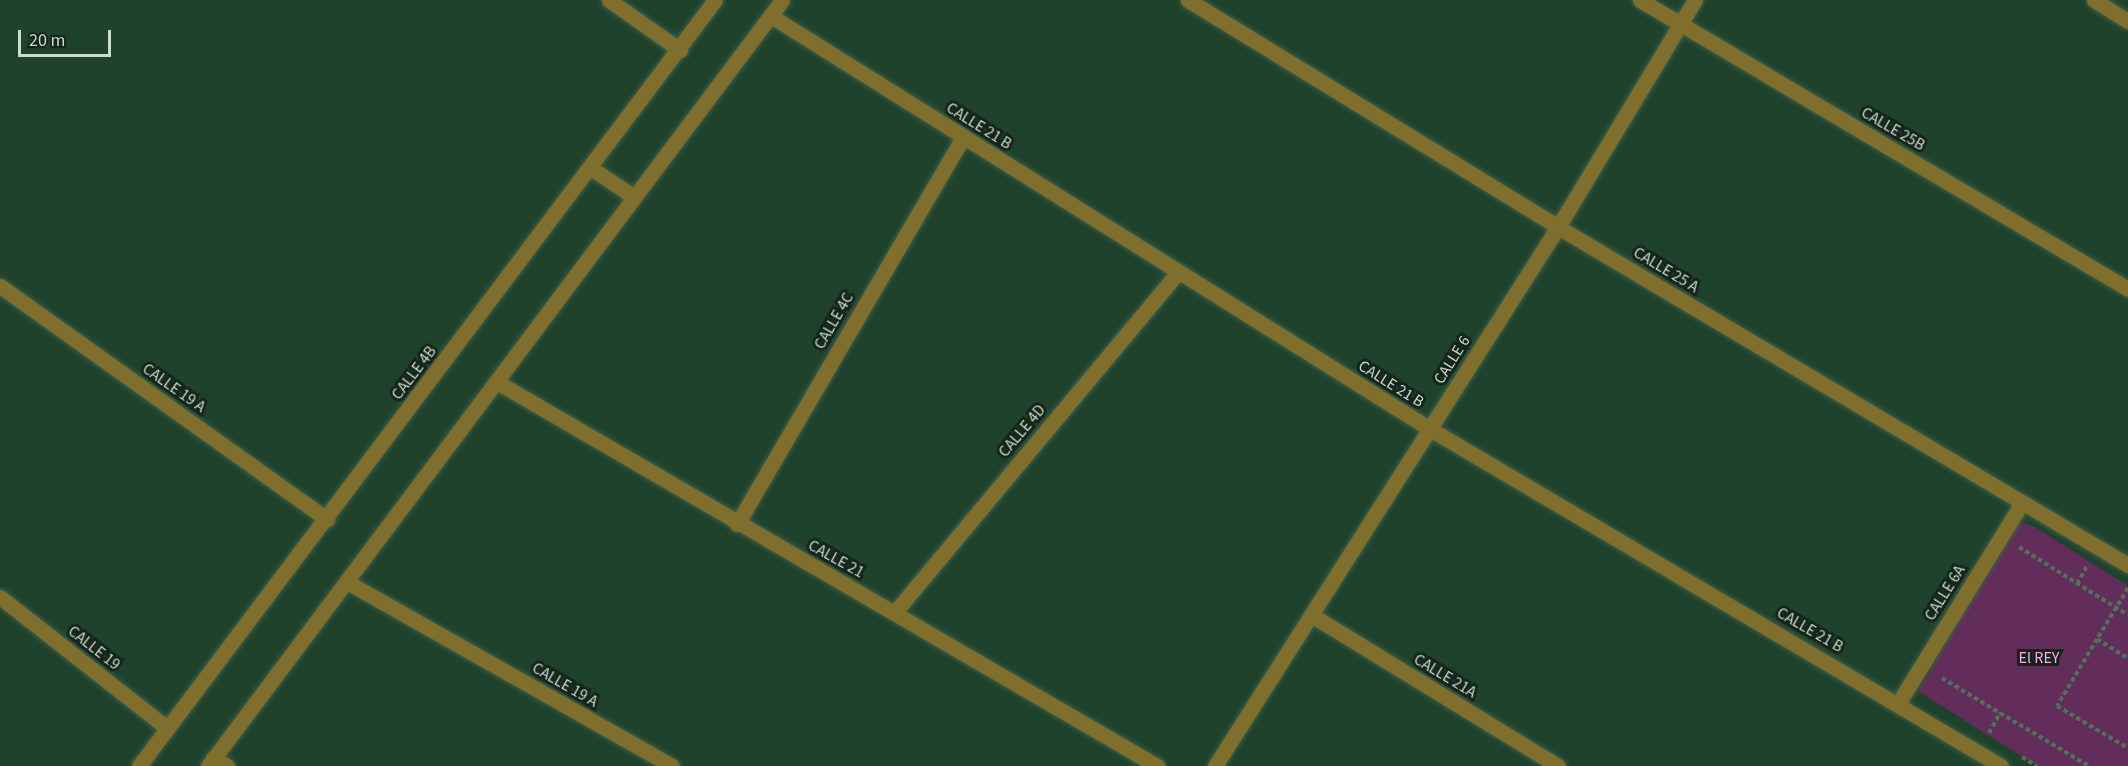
<!DOCTYPE html>
<html>
<head>
<meta charset="utf-8">
<style>
  body { margin:0 }
  #map { position:relative; width:2128px; height:766px; overflow:hidden; background:#1f422c; font-family:"Source Sans 3",sans-serif }
  div>[style] { position:absolute }
  [style*='--x'] { left:calc(var(--x)*1px); top:calc(var(--y)*1px); width:calc(var(--w)*1px); rotate:calc(var(--a)*1deg) }
  .green>* { inset:0; background:#622d5a }
  .path>* { height:4px; margin-top:-2px; transform-origin:0; background:repeating-linear-gradient(90deg,#52705d 0 4.5px,transparent 0 7.5px) }
  .roads { filter:drop-shadow(0 0 2px #3e5e49) drop-shadow(0 0 2px #3e5e49) }
  .minor>* { height:15px; margin:-7.5px; padding:0 7.5px; transform-origin:7.5px; border-radius:7.5px; background:#806e2d }
  span { translate:-50% -50%; white-space:nowrap; text-align:center; line-height:1.15; -webkit-text-stroke:6px #16251b; paint-order:stroke }
  .street-label { font-size:16px; color:#c9dcce }
  .park-label { font-size:16px; color:#fda9ed }
  .scale { position:absolute; left:18px; top:30px; width:93px; height:27px; box-sizing:border-box; border:3px solid #c9dcce; border-top:0; padding-left:8px; font-size:18px; line-height:21px; white-space:nowrap; color:#c9dcce; -webkit-text-stroke:4px #16251b; paint-order:stroke }
</style>
</head>
<body>
<div id="map">
  <div class="green">
    <i style="clip-path:polygon(2018px 521px,2035px 527px,2128px 586px,2128px 766px,2037px 766px,1918px 691px)"></i>
  </div>
  <div class="path">
    <i style="--x:2019;--y:547;--w:128;--a:32"></i>
    <i style="--x:2077;--y:584;--w:21;--a:-61"></i>
    <i style="--x:2128;--y:588;--w:60;--a:121.3"></i>
    <i style="--x:2097;--y:639;--w:36;--a:32"></i>
    <i style="--x:2097;--y:639;--w:78;--a:120.8"></i>
    <i style="--x:2057;--y:706;--w:82;--a:30.6"></i>
    <i style="--x:1942;--y:678;--w:68;--a:31.1"></i>
    <i style="--x:1989;--y:733;--w:23;--a:-61"></i>
    <i style="--x:2000;--y:713;--w:104;--a:30.8"></i>
    <i style="--x:2022;--y:757;--w:17;--a:31"></i>
  </div>
  <div class="roads">
    <div class="minor">
      <i style="--x:609;--y:0;--w:87;--a:35.2"></i>
      <i style="--x:1188;--y:0;--w:434;--a:31.5"></i>
      <i style="--x:1558;--y:227;--w:663;--a:30.67"></i>
      <i style="--x:1640;--y:0;--w:567;--a:30.63"></i>
      <i style="--x:2094;--y:0;--w:40;--a:32"></i>
      <i style="--x:771;--y:16;--w:778;--a:32.08"></i>
      <i style="--x:1430;--y:429;--w:663;--a:30.55"></i>
      <i style="--x:591;--y:168;--w:52;--a:34"></i>
      <i style="--x:0;--y:286;--w:402;--a:35.5"></i>
      <i style="--x:497;--y:382;--w:764;--a:30.19"></i>
      <i style="--x:737;--y:524;--w:448;--a:-59.7"></i>
      <i style="--x:347;--y:582;--w:373;--a:29.5"></i>
      <i style="--x:0;--y:597;--w:211;--a:38.1"></i>
      <i style="--x:895;--y:612;--w:441;--a:-50.2"></i>
      <i style="--x:1313;--y:616;--w:287;--a:31.5"></i>
      <i style="--x:1899;--y:702;--w:234;--a:-58.3"></i>
      <i style="--x:213;--y:758;--w:16;--a:30"></i>
      <i style="--x:139;--y:766;--w:958;--a:-53.06"></i>
      <i style="--x:208;--y:766;--w:957;--a:-53.15"></i>
      <i style="--x:1215;--y:766;--w:639;--a:-57.53"></i>
      <i style="--x:1558;--y:227;--w:265;--a:-58.9"></i>
    </div>
  </div>
  <div class="street-label">
    <span style="left:979px;top:126px;rotate:32deg">CALLE 21 B</span>
    <span style="left:1893px;top:129px;rotate:30deg">CALLE 25B</span>
    <span style="left:1666px;top:270px;rotate:31deg">CALLE 25 A</span>
    <span style="left:834px;top:321px;rotate:-60deg">CALLE 4C</span>
    <span style="left:1452px;top:360px;rotate:-58deg">CALLE 6</span>
    <span style="left:414px;top:373px;rotate:-53deg">CALLE 4B</span>
    <span style="left:1391px;top:384px;rotate:32deg">CALLE 21 B</span>
    <span style="left:174px;top:388px;rotate:35deg">CALLE 19 A</span>
    <span style="left:1022px;top:431px;rotate:-50deg">CALLE 4D</span>
    <span style="left:836px;top:559px;rotate:29deg">CALLE 21</span>
    <span style="left:1945px;top:593px;rotate:-58deg">CALLE 6A</span>
    <span style="left:1810px;top:630px;rotate:30deg">CALLE 21 B</span>
    <span style="left:94px;top:648px;rotate:38deg">CALLE 19</span>
    <span style="left:1445px;top:676px;rotate:31deg">CALLE 21A</span>
    <span style="left:565px;top:685px;rotate:30deg">CALLE 19 A</span>
  </div>
  <div class="park-label">
    <span style="left:2039px;top:658px">El REY</span>
  </div>
  <div class="scale">20 m</div>
</div>
</body>
</html>
